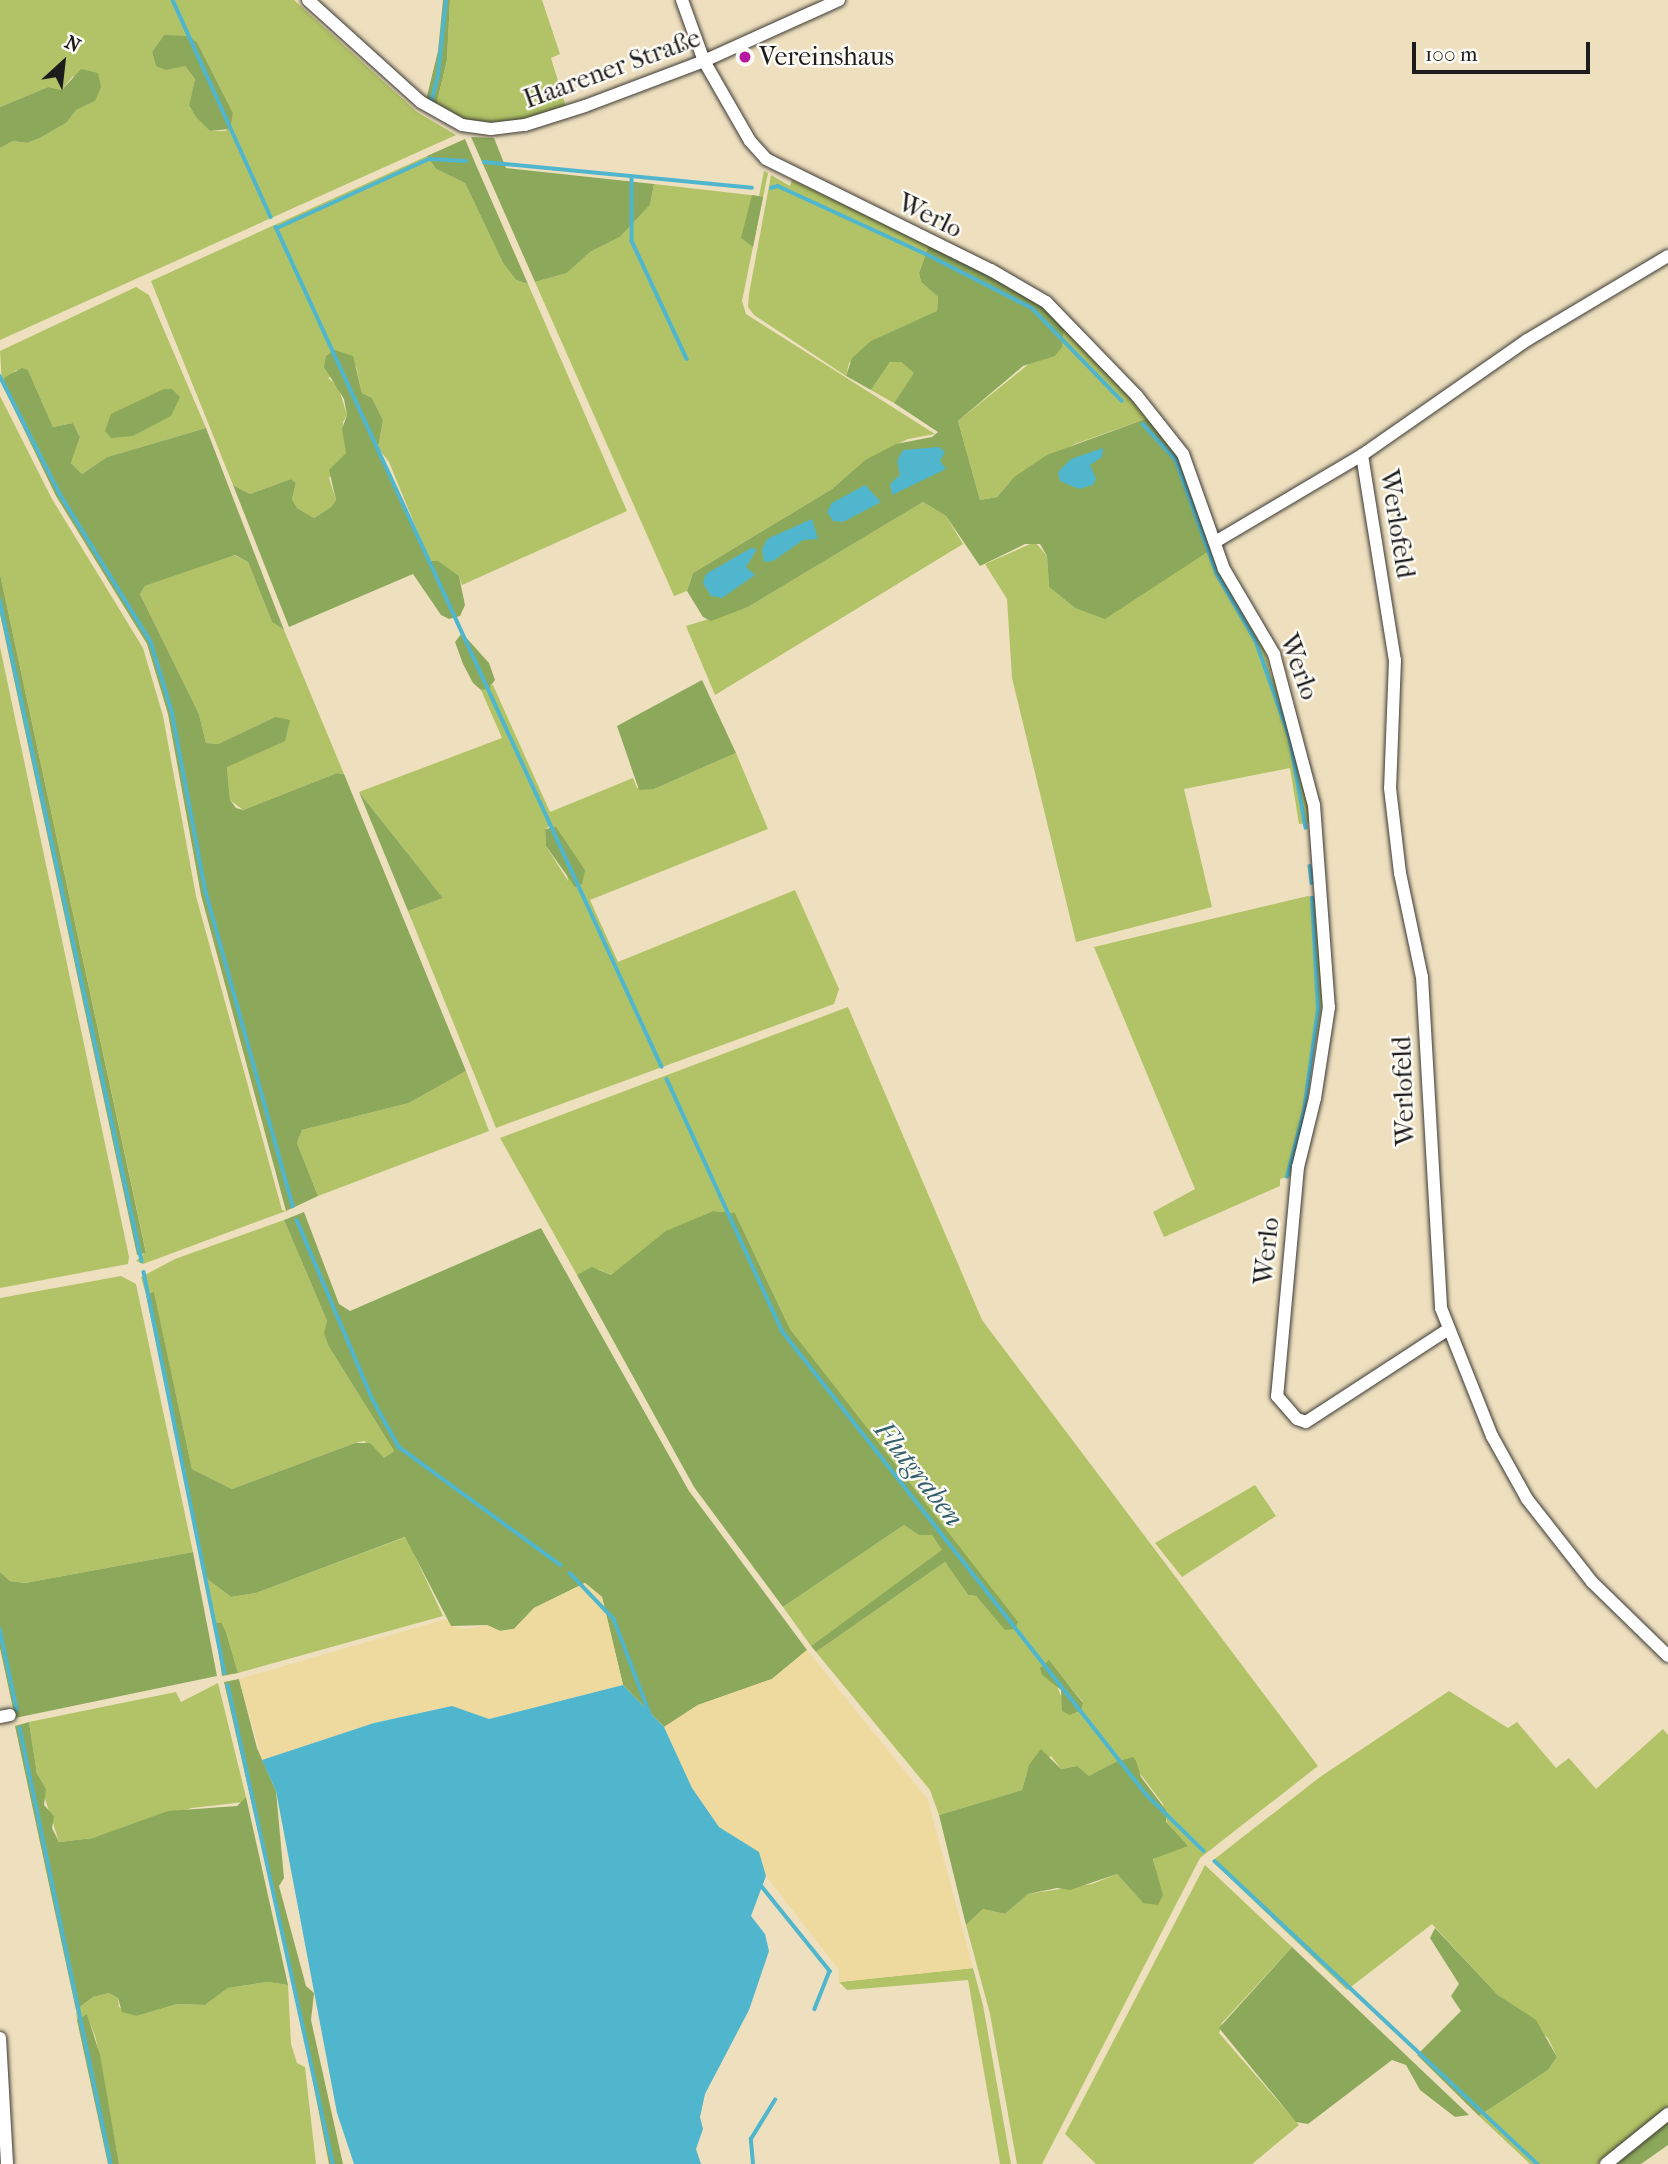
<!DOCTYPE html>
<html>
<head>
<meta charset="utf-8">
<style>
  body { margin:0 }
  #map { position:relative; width:1668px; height:2164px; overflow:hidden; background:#eee0bf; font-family:"IM FELL French Canon",serif }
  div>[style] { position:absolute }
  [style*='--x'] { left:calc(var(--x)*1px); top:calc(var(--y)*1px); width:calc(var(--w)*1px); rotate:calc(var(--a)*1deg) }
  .green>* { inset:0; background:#b1c366 }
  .forest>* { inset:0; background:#8ca95b }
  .sand>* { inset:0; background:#eeda9e }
  .water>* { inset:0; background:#50b6ce }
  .stream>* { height:3.5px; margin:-1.75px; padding:0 1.75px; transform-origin:1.75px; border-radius:1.75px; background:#50b6ce }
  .roads { filter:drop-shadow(0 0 2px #3c3934) drop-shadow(0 0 2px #3c3934) }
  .minor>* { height:12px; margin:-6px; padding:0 6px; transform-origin:6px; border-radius:6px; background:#fff }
  .dots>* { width:19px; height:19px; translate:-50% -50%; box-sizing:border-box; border:4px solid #fdfcf7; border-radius:50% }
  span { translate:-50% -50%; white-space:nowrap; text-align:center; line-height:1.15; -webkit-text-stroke:5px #fdfcf7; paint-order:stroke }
  .poi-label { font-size:26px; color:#1c1c1c }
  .left { translate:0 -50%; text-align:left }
  .street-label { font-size:26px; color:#1c1c1c }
  .water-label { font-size:28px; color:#33616c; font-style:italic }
  .north { position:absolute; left:28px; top:28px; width:70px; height:70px; -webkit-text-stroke:5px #fdfcf7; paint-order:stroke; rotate:27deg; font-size:19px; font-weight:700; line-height:28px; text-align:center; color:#1c1c1c }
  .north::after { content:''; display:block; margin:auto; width:24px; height:32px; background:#1c1c1c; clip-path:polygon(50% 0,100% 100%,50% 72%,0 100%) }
  .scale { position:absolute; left:1412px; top:42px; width:178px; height:32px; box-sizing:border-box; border:4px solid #1c1c1c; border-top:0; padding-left:9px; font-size:21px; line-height:24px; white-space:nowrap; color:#1c1c1c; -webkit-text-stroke:5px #fdfcf7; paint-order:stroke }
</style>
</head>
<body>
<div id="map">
  <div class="green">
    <i style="clip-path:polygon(evenodd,0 0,294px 0,417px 112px,456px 135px,0 340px,0 148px,13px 141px,27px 143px,40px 138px,66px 123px,75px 110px,95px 101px,73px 76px,62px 90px,48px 87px,0 107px,0 0,164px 35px,197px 42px,233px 113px,226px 131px,210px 131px,189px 107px,195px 79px,185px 66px,156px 66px,152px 52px,164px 35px)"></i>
    <i style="clip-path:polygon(450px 0,542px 0,560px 54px,551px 58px,566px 107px,526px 120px,488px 123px,469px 121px,436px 106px,447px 60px)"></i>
    <i style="clip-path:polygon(427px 156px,436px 169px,465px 183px,503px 263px,516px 280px,528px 284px,627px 511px,462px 585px,459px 576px,430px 562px,389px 462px,378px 448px,383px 420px,372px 398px,362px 393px,356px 366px,328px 378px,338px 386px,347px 415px,343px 422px,346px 453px,329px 478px,336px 500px,331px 507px,314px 518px,297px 508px,292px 499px,296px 483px,291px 479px,250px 494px,233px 485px,151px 281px)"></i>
    <i style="clip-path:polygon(764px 171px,768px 173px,742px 301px,746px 314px,935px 434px,908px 439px,865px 460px,832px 489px,693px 573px,687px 591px,674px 596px,535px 282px,567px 273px,590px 252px,620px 237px,650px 205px,654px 184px,759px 196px)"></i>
    <i style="clip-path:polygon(771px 175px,790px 186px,792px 180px,929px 245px,919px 273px,921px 282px,938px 297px,937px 311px,849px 363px,846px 376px,754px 315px,748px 307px,749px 294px)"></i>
    <i style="clip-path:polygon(136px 287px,149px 295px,206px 428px,107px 457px,82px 474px,71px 463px,80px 437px,73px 423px,53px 427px,28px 370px,16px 370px,2px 384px,0 351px)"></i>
    <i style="clip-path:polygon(1064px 324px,1148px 418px,1075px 444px,1014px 477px,997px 497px,980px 500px,958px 421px,1035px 359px)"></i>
    <i style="clip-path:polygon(890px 362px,901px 362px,915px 373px,894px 403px,871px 390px)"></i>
    <i style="clip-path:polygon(0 396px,52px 499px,143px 648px,163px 716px,196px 896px,282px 1210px,286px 1211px,143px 1264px,136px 1261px,146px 1252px,0 574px)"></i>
    <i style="clip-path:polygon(923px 502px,946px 516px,963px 544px,715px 695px,686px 626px,748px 607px)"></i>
    <i style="clip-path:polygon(1035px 542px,1047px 556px,1049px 587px,1075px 608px,1161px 580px,1212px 549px,1261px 637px,1272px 678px,1277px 677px,1302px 765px,1311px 823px,1299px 824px,1290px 768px,1184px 789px,1212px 907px,1076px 942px,1012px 678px,1007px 599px,985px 564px)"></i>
    <i style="clip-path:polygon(234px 555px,248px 562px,272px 622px,284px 630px,344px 774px,337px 773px,243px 810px,230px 800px,227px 767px,275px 717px,218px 744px,206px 743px,199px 714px,140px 594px,145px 586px)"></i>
    <i style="clip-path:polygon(0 647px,129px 1257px,128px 1264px,0 1288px)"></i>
    <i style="clip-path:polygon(evenodd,493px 685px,550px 812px,633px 778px,637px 788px,654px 789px,736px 753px,768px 829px,590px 900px,618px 962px,795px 890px,839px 989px,834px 1004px,496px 1128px,408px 911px,443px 898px,359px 792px,502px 738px,481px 690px,493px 685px,550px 826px,561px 834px,568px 881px,546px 846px,545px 829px,550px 826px)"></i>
    <i style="clip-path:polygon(1308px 896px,1316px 899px,1323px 976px,1321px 1014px,1291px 1176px,1280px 1179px,1280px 1186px,1164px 1237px,1153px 1212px,1195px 1189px,1094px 947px)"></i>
    <i style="clip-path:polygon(evenodd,848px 1007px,982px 1320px,1318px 1766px,1200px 1858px,1042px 2164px,1017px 2164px,990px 2014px,966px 1925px,983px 1909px,1005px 1914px,1028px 1894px,1092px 1884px,1117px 1874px,1143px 1903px,1161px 1891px,1153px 1858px,1173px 1851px,1163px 1804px,1129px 1759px,1089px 1776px,1076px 1766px,1061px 1769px,1051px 1756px,1028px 1769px,1022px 1790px,939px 1815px,930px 1790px,816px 1652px,945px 1562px,968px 1595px,976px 1596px,1005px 1629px,931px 1515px,790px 1329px,735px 1213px,713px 1211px,699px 1217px,611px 1275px,598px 1269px,577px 1275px,500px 1138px,848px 1007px,1049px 1661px,1083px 1702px,1061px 1696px,1056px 1684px,1042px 1675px,1049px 1661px)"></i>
    <i style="clip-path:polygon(466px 1071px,489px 1131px,318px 1196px,297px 1143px,302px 1130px,409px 1103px)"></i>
    <i style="clip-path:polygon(284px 1220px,327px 1321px,329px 1347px,394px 1451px,384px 1458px,364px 1441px,355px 1443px,232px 1489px,192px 1469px,154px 1293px,146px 1295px,141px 1277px,175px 1259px)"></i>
    <i style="clip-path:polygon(121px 1276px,136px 1284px,193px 1552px,25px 1583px,10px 1581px,0 1572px,0 1298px)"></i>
    <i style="clip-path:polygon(1255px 1485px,1276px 1516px,1182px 1577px,1155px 1543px)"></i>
    <i style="clip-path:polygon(904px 1525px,932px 1535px,943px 1550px,811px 1646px,783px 1607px)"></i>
    <i style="clip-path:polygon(406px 1537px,443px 1616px,238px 1673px,226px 1632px,222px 1623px,214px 1622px,206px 1578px,231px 1597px,256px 1593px)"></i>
    <i style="clip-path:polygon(218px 1683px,246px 1797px,244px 1802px,192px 1808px,93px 1838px,59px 1842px,37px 1774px,29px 1722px,176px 1692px,181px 1702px)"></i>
    <i style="clip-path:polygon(1449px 1691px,1508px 1728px,1517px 1722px,1556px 1768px,1569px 1758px,1596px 1789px,1663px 1729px,1668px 1735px,1668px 2107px,1598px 2164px,1530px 2164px,1479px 2116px,1548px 2070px,1557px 2057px,1548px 2038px,1498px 1995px,1432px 1924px,1347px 1990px,1212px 1861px,1320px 1777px)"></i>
    <i style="clip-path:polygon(1205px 1865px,1292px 1947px,1222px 2023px,1219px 2033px,1299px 2125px,1252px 2164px,1096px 2164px,1065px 2134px)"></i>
    <i style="clip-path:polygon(973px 1968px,983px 2005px,1011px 2164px,1000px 2164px,968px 1980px,847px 1990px,839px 1982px)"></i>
    <i style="clip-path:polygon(268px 1982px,288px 1985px,291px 2044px,297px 2063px,305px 2067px,316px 2164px,119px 2164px,96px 2039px,87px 2015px,77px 2020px,76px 2010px,93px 1997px,109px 1993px,118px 1998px,119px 2007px,137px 2016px,177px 2004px,205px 2005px,228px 1988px)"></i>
  </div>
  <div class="forest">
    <i style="clip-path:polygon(443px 0,450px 0,447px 60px,436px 106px,426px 100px,438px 51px)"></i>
    <i style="clip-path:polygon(164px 35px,186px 36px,197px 42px,233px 113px,230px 129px,210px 131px,197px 118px,189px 106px,195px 79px,185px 66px,166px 70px,156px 66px,152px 52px)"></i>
    <i style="clip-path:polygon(81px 69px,98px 73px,101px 87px,95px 101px,76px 110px,66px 123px,40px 138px,27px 143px,13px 141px,0 148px,0 107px,48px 87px,62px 90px)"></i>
    <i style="clip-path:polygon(471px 137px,494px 138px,506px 168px,654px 184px,650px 205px,620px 237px,590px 252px,567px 273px,535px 282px)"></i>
    <i style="clip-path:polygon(465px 139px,476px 165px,528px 284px,516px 280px,503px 263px,465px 183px,436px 169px,427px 156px)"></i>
    <i style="clip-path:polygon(752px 195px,763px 197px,753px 247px,741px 238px)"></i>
    <i style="clip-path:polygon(929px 245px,1038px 302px,1064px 324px,1062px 347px,1055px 356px,1023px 366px,958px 421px,980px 500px,997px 497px,1014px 477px,1047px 455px,1148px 418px,1180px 456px,1212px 549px,1105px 619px,1075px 608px,1049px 587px,1047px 556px,1040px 544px,1025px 544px,980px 566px,946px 516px,923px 502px,748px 607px,711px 621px,703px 617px,687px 591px,693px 573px,832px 489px,865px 460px,896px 444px,932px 437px,938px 432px,894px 403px,914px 373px,901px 362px,890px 362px,871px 390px,846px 376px,852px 358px,871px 341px,937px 311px,938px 297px,921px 282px,919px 273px)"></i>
    <i style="clip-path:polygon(335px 350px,353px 356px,362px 393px,372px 398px,383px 420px,378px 448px,430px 561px,438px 561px,459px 576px,465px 605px,460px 616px,449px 619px,441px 615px,413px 574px,289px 627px,233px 485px,250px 494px,291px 479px,296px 483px,292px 499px,297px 508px,314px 518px,331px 507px,336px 500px,329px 470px,346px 453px,342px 429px,347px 415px,344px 399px,324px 367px,326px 356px)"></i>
    <i style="clip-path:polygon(22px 368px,28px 370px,53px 427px,73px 423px,80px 437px,71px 463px,82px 474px,107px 457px,206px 428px,284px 630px,272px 622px,248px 562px,235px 555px,145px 586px,140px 594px,199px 714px,206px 743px,218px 744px,275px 717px,290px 720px,285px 741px,227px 767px,230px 800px,236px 808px,243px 810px,337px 773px,344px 774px,466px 1071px,409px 1103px,302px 1130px,297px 1143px,318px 1196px,286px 1211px,201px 895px,168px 714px,147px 644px,56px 496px,2px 384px,5px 377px)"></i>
    <i style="clip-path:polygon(164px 389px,172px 389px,180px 397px,171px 416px,133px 436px,111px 438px,105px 431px,111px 414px)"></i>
    <i style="clip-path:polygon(0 574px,146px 1253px,137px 1255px,0 614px)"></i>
    <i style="clip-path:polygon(462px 633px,489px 663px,495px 680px,489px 688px,481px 690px,473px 683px,463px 664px,455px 642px)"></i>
    <i style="clip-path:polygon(702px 680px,736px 753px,654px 789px,639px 790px,617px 726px)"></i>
    <i style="clip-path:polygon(359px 792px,443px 898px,408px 911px)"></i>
    <i style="clip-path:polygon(556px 827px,585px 870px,582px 884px,575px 887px,546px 846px,545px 829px)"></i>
    <i style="clip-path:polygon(713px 1211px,735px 1213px,790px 1329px,1018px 1622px,1015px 1629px,1005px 1630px,976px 1596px,968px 1595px,945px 1562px,816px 1652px,811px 1646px,942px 1550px,932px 1535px,919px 1535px,904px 1525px,783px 1607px,694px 1487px,577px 1275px,592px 1267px,611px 1275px,666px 1231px)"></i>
    <i style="clip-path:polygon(304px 1212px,339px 1304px,350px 1311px,541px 1228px,689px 1491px,807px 1650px,772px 1679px,698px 1705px,664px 1727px,623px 1685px,602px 1597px,585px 1583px,534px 1608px,514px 1629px,500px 1631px,487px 1625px,451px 1626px,405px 1537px,256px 1593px,231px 1597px,206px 1578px,146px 1295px,154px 1292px,192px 1469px,232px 1489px,355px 1443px,370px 1443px,384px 1458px,394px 1451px,329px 1347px,324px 1333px,327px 1321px,284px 1220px)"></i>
    <i style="clip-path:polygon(193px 1552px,217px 1676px,15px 1718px,0 1648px,0 1572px,10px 1581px,25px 1583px)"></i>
    <i style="clip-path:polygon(214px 1622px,222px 1623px,226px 1632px,238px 1673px,222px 1676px)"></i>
    <i style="clip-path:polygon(1049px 1660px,1083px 1703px,1081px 1710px,1070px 1715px,1062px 1711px,1061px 1690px,1042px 1675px,1040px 1668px)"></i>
    <i style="clip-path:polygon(239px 1679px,257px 1748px,276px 1791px,284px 1878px,279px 1886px,306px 1986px,314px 1993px,311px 2020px,343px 2164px,329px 2164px,298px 2006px,224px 1682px)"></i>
    <i style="clip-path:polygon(29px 1722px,37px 1774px,46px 1789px,44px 1805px,54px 1816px,52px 1828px,59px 1842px,93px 1838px,168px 1811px,237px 1806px,246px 1797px,288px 1985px,268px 1982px,228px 1988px,205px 2005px,177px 2004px,137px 2016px,122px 2012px,118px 1998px,109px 1993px,93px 1997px,76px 2010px,15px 1726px)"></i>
    <i style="clip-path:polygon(1041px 1749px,1061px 1769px,1077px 1766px,1089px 1776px,1116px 1762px,1133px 1757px,1136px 1761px,1141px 1777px,1166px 1810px,1166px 1822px,1188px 1846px,1153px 1859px,1163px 1895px,1158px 1905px,1143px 1903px,1117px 1874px,1070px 1890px,1057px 1888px,1028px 1894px,1005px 1914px,983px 1909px,966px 1925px,939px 1815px,1022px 1790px,1029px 1765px)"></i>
    <i style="clip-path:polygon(1435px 1928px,1498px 1995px,1536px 2020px,1557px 2057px,1548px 2070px,1479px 2116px,1417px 2055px,1461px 2011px,1451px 1996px,1459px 1984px,1430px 1938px)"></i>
    <i style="clip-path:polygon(1292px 1947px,1469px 2115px,1455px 2117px,1420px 2090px,1406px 2065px,1392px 2060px,1308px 2124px,1296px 2122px,1219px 2028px)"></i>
    <i style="clip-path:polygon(87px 2014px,100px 2055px,119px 2164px,108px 2164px,77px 2020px)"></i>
    <i style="clip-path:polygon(1668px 2122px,1668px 2145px,1641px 2164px,1617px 2164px)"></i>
  </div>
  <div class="sand">
    <i style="clip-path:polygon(585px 1583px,602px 1597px,623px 1685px,489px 1719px,452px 1706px,374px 1723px,262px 1760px,239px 1679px,446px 1619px,451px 1626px,466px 1629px,487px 1625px,500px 1631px,514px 1629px,534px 1608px)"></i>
    <i style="clip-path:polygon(807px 1650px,928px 1800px,973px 1968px,839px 1982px,839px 1970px,766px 1876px,758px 1853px,719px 1827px,692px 1788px,664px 1727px,698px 1705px,772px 1679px)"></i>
  </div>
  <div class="water">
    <i style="clip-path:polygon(939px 447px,945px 452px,940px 461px,946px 469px,892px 495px,890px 484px,900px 475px,897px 461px,903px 450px)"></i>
    <i style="clip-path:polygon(1103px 448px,1102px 457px,1090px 465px,1096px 479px,1093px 485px,1079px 489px,1060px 481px,1058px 472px,1071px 459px)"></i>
    <i style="clip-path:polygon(865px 485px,881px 502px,843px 522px,833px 521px,827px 512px,832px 503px)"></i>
    <i style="clip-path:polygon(812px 519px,818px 539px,803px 540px,773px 561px,764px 562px,762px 550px,767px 539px)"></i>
    <i style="clip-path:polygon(751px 548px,757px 549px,746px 567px,755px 575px,722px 598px,711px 596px,703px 583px,706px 574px)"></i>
    <i style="clip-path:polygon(623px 1685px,664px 1727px,692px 1788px,719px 1827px,759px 1852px,766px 1876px,751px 1916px,765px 1934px,769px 1951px,749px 2010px,705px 2094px,700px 2117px,703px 2129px,696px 2149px,701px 2164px,354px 2164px,337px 2113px,276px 1791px,262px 1760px,374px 1723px,452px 1706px,489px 1719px)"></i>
  </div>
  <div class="stream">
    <i style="--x:173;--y:0;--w:238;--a:65.7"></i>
    <i style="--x:431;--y:102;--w:28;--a:-75"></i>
    <i style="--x:438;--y:75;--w:75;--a:-83.9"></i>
    <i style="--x:484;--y:162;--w:269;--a:5.5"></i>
    <i style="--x:632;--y:177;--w:64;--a:90"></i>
    <i style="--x:632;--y:241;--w:130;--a:65"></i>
    <i style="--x:771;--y:188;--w:7;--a:-16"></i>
    <i style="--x:778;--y:186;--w:167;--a:24.7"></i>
    <i style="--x:930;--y:256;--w:114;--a:27"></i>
    <i style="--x:1032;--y:308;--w:129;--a:45.9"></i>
    <i style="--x:276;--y:227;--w:924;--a:65.32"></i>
    <i style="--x:277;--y:228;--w:167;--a:-24.4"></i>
    <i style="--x:429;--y:159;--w:37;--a:3"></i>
    <i style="--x:0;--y:376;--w:132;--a:63"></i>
    <i style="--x:60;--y:494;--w:174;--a:58.4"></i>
    <i style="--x:151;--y:642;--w:72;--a:73.1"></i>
    <i style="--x:172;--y:711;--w:184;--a:79.4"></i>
    <i style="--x:206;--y:892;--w:326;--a:74.5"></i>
    <i style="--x:1143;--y:424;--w:49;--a:47.5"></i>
    <i style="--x:1176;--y:460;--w:121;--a:70.2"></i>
    <i style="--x:1217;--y:574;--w:78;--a:59.8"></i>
    <i style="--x:1256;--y:641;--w:103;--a:70.7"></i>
    <i style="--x:1290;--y:738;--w:91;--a:79.9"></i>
    <i style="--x:0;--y:600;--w:676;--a:77.88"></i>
    <i style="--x:1310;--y:866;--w:17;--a:83"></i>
    <i style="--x:667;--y:1079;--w:278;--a:65.4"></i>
    <i style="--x:783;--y:1332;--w:588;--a:51.84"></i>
    <i style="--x:1146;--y:1794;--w:81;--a:44.5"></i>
    <i style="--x:1287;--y:1177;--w:68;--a:-75.6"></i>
    <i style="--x:1304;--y:1111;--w:103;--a:-82.2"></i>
    <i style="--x:1318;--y:1009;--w:111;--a:-93.1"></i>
    <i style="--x:297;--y:1220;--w:195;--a:67.1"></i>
    <i style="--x:373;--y:1400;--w:54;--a:61"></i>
    <i style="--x:399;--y:1447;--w:200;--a:36.1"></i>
    <i style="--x:144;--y:1272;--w:409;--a:78.6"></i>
    <i style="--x:570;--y:1573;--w:64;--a:46.3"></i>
    <i style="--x:614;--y:1619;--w:102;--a:69.2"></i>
    <i style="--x:0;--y:1629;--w:82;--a:78"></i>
    <i style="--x:228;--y:1685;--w:490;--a:77.6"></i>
    <i style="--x:20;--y:1728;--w:445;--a:78.2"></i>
    <i style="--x:1215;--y:1861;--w:443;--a:43.2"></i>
    <i style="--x:760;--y:1884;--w:112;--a:51.2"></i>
    <i style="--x:830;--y:1971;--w:41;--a:111.5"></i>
    <i style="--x:753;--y:2164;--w:25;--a:-95"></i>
    <i style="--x:751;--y:2139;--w:46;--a:-58.4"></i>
  </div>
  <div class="roads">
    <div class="minor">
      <i style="--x:308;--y:0;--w:152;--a:42.1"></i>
      <i style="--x:421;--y:102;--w:47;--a:29.3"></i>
      <i style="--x:462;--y:125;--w:29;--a:8"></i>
      <i style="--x:491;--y:129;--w:34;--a:-7"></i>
      <i style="--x:525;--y:125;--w:63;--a:-17.6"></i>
      <i style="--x:585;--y:106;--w:127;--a:-20.7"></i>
      <i style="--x:704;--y:61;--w:148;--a:-24.3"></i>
      <i style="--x:682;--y:0;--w:65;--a:70.2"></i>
      <i style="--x:704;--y:61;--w:92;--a:60.1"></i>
      <i style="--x:750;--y:141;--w:24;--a:48"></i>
      <i style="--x:766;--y:159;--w:251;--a:26.3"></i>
      <i style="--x:991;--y:270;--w:64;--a:30.2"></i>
      <i style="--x:1046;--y:302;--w:131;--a:45.9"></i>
      <i style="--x:1137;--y:396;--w:74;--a:51.6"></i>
      <i style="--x:1183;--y:454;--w:122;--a:70.4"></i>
      <i style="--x:1224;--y:569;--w:99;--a:59.5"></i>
      <i style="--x:1274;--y:654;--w:156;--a:75.2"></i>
      <i style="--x:1314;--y:805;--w:203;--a:85.8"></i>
      <i style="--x:1329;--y:1007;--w:92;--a:98.7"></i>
      <i style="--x:1315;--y:1098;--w:71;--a:103.8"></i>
      <i style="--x:1298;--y:1167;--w:230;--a:95.2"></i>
      <i style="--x:1277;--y:1396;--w:30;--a:49"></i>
      <i style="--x:1297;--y:1419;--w:9;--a:18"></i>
      <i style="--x:1306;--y:1422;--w:168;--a:-33.1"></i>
      <i style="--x:1668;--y:256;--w:164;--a:149.2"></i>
      <i style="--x:1527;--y:340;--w:201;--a:145.1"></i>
      <i style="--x:1362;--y:455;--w:208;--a:80.9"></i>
      <i style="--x:1395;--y:660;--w:128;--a:92.2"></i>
      <i style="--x:1390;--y:788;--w:86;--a:83.3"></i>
      <i style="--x:1400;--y:873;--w:106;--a:78.1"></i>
      <i style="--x:1422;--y:977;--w:332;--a:86.7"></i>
      <i style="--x:1441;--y:1308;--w:138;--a:68.3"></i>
      <i style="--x:1492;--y:1436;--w:72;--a:60.9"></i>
      <i style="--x:1527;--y:1499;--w:105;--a:51.9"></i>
      <i style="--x:1592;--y:1582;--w:106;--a:44.2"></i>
      <i style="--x:1215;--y:542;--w:171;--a:-30.6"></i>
      <i style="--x:0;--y:1717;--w:10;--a:-11"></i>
      <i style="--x:0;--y:2038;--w:126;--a:86.8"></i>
      <i style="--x:1606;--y:2164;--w:80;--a:-38.9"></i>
    </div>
  </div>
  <div class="dots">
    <i style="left:745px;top:57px;background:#b5179e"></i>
  </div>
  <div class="poi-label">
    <span class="left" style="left:759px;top:57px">Vereinshaus</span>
  </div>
  <div class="street-label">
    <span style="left:612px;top:69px;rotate:-20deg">Haarener Straße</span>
    <span style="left:930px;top:216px;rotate:26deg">Werlo</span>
    <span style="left:1397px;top:524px;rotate:81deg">Werlofeld</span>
    <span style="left:1299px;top:667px;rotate:70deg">Werlo</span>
    <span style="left:1404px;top:1091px;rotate:-92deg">Werlofeld</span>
    <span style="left:1267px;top:1251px;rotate:-84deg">Werlo</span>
  </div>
  <div class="water-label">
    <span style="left:919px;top:1474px;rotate:52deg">Flutgraben</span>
  </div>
  <div class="north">N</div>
  <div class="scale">100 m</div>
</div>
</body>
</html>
